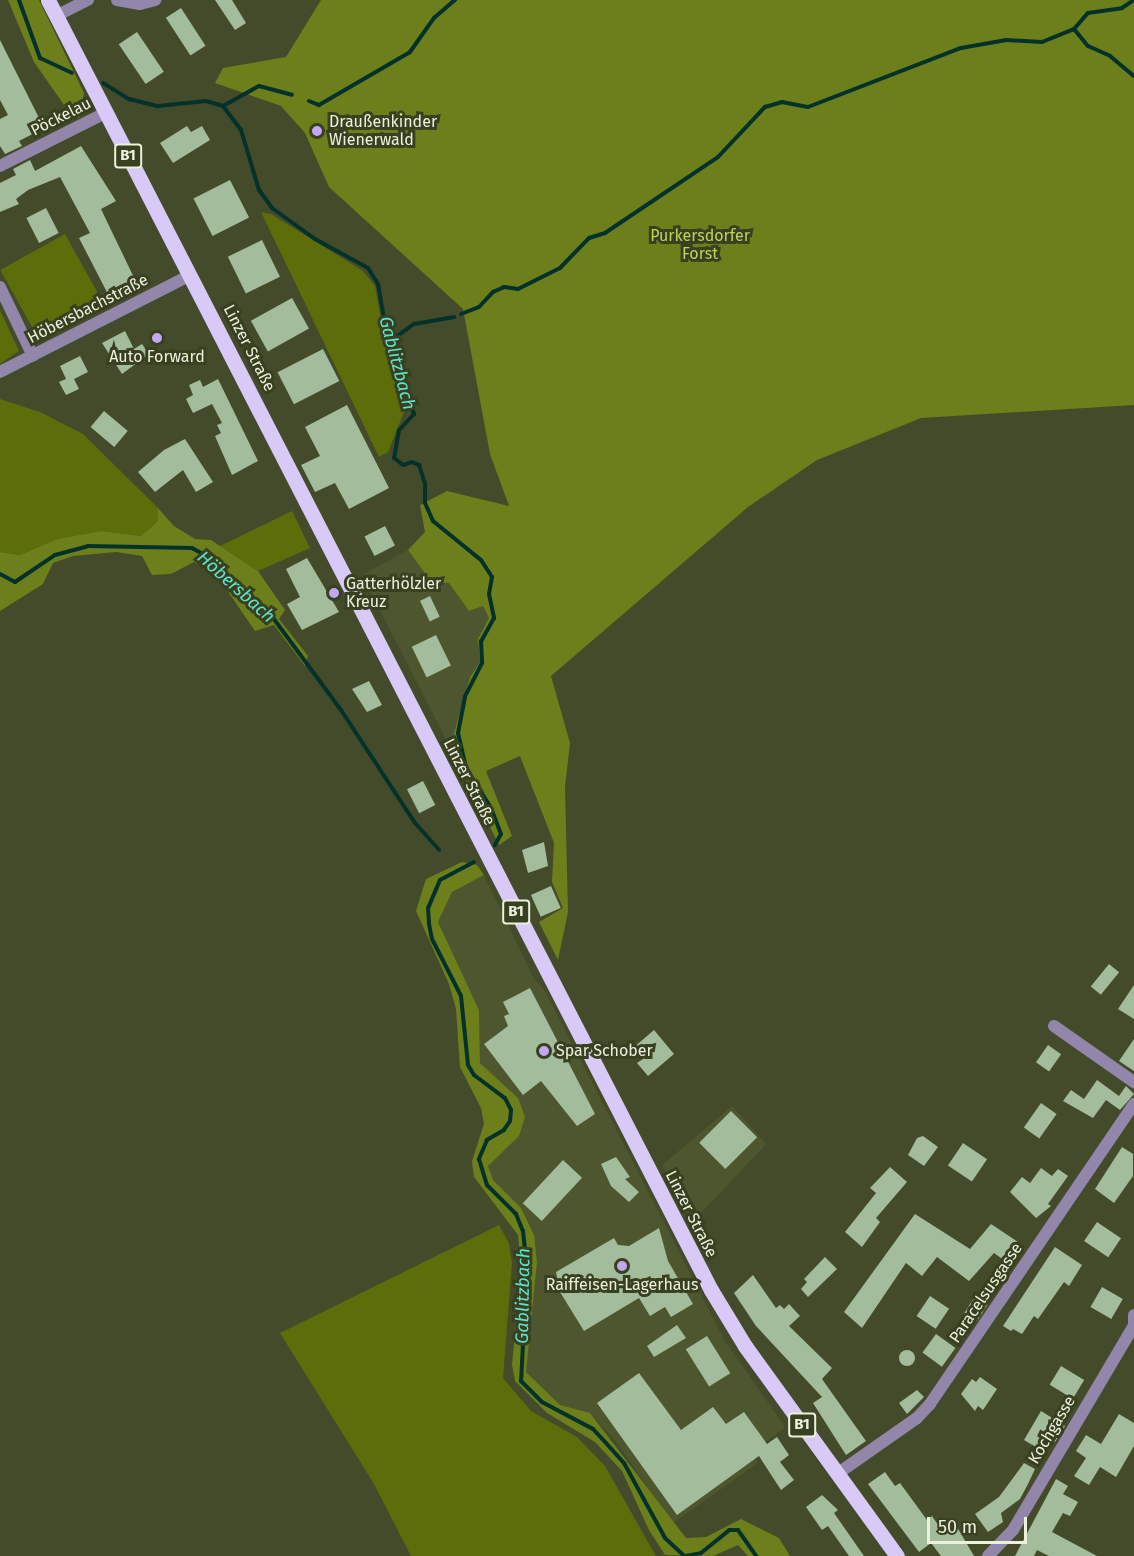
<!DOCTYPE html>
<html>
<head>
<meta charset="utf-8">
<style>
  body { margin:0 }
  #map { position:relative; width:1134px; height:1556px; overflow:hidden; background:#434b2a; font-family:"Fira Sans",sans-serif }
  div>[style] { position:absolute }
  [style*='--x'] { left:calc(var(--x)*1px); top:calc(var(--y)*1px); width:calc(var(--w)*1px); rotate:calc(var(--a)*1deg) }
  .built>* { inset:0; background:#4d562e }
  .green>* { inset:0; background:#5c6d0a; transform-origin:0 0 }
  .forest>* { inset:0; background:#6c7f1b }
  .stream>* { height:4px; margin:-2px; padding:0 2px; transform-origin:2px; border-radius:2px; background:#04322b }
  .building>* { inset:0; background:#a2bc9c; transform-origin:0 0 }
  .round { border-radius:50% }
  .street>* { height:12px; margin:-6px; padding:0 6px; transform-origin:6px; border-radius:6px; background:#9286aa }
  .primary>* { height:15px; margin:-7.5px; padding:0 7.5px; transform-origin:7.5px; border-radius:7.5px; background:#d8c9f6 }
  .dots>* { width:16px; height:16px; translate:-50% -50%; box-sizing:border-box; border:3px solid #384020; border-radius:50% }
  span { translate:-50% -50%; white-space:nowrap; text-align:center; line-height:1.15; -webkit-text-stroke:6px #384020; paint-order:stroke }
  .shield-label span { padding:2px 4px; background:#384020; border:2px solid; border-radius:4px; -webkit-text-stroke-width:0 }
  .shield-label { font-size:15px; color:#ecf1de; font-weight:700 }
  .street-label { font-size:16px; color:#ecf1de }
  .poi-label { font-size:16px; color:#ecf1de }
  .left { translate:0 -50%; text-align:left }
  .park-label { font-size:16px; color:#bad559 }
  .water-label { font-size:18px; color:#5de3cc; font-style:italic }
  .scale { position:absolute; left:927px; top:1517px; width:100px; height:27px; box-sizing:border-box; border:3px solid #ecf1de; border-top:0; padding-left:8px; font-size:18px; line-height:21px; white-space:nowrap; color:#ecf1de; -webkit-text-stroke:4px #384020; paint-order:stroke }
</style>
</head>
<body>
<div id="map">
  <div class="built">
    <i style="clip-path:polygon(408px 550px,432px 583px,449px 583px,469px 611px,483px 606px,489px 619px,478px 639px,480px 662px,470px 677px,450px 747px,362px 575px)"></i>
    <i style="clip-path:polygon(484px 875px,533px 977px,545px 991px,725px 1341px,785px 1427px,751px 1453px,758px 1463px,673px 1523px,614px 1439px,590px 1413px,560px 1405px,526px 1372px,537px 1262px,521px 1208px,493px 1180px,488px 1166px,519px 1136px,518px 1098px,480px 1063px,479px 1010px,438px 922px,452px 892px)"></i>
    <i style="clip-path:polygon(732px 1106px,766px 1144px,691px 1224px,662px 1165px)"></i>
  </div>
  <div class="green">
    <i style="clip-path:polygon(261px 212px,271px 214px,363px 271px,375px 286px,386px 347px,404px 412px,388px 452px,379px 457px)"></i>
    <i style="left:65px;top:234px;width:82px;height:74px;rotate:61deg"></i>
    <i style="clip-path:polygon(0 310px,19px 351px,0 364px)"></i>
    <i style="clip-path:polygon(0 399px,40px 412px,83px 434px,157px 507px,158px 521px,141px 536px,101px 531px,57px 539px,20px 555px,0 552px)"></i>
    <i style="clip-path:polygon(292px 511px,310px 548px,258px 571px,220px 546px)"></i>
    <i style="clip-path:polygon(499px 1225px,509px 1243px,512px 1263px,503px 1378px,531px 1411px,577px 1437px,605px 1466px,656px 1556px,411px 1556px,374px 1484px,280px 1333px)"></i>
  </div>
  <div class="forest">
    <i style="clip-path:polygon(8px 0,39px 0,84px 93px,79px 118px,71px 115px,34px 62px)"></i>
    <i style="clip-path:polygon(321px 0,1134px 0,1134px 405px,921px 418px,817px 460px,748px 507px,551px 676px,570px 743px,565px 787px,568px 912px,558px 960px,539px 922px,563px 908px,552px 882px,554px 843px,520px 756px,486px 771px,512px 836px,499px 845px,450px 747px,470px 677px,480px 662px,478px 639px,489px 618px,483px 606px,469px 611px,449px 583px,432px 583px,408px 550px,425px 532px,420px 505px,447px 491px,509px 506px,490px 454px,463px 309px,329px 187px,305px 133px,281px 106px,215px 83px,223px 68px,286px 57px)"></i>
    <i style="clip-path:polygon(157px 507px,174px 526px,195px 539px,211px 540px,258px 571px,285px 610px,279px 619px,308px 656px,305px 666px,274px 625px,255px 631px,218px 577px,194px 562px,171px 574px,152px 575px,142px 556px,116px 552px,73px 556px,53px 563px,43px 584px,0 611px,0 552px,20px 555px,57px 539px,101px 531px,141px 536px,158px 521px)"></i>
    <i style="clip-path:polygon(462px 862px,477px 865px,484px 875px,452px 892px,438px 922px,479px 1010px,480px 1063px,518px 1098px,525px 1117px,519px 1136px,488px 1166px,493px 1180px,521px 1208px,534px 1235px,537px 1262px,526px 1372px,560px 1405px,590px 1413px,686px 1538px,706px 1537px,741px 1519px,779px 1538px,790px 1556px,748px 1556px,738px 1545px,713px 1556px,665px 1555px,649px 1530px,622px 1471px,595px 1442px,547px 1413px,515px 1381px,512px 1365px,521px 1269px,518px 1235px,474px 1177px,472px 1161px,484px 1124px,481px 1108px,460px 1067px,456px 1009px,449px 984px,416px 911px,426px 879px)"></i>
  </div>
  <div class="stream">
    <i style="--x:19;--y:0;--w:62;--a:70.1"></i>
    <i style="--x:40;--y:58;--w:35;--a:25"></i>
    <i style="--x:1074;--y:29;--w:22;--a:51"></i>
    <i style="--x:1088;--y:46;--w:24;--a:24"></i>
    <i style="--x:1110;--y:56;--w:31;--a:40"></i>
    <i style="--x:103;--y:83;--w:31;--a:32"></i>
    <i style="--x:129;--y:99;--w:30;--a:14"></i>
    <i style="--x:158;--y:106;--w:48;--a:-5.9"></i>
    <i style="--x:206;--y:101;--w:18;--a:16"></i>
    <i style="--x:223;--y:106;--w:30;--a:53"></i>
    <i style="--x:241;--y:130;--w:63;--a:73.3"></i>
    <i style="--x:259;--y:190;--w:22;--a:54"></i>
    <i style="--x:272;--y:208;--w:53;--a:35.8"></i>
    <i style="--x:315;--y:239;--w:60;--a:28.7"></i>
    <i style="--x:368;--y:268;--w:19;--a:58"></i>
    <i style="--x:378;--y:284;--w:53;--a:80.2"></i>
    <i style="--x:387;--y:336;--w:83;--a:70.9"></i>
    <i style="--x:414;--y:414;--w:22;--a:133"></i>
    <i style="--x:399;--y:430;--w:28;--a:100"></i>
    <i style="--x:394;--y:458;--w:11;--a:38"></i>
    <i style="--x:403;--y:465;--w:9;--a:-18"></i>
    <i style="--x:412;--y:462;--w:8;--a:23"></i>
    <i style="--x:419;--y:465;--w:19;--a:72"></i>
    <i style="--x:425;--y:483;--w:20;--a:90"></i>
    <i style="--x:425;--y:503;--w:20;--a:66"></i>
    <i style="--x:433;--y:521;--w:62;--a:39.1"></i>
    <i style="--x:481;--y:560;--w:20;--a:57"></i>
    <i style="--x:492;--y:577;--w:17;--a:100"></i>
    <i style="--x:489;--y:594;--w:25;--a:78"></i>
    <i style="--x:494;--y:618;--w:26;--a:119"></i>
    <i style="--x:481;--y:641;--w:22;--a:87"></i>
    <i style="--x:482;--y:663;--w:38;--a:117"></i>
    <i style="--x:465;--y:697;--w:37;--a:101"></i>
    <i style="--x:458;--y:733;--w:36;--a:77"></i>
    <i style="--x:466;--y:768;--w:47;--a:58"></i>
    <i style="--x:491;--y:808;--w:28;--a:69"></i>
    <i style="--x:501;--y:834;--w:13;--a:119"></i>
    <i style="--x:309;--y:101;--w:11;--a:22"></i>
    <i style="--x:319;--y:105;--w:105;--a:-30.2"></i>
    <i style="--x:410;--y:52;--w:42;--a:-54.8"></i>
    <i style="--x:434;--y:18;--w:28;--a:-41"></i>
    <i style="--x:223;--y:106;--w:41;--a:-29.1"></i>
    <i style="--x:259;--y:86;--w:34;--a:15"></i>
    <i style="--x:461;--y:314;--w:19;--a:-21"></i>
    <i style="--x:479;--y:307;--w:21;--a:-47"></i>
    <i style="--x:493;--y:292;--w:12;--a:-24"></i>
    <i style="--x:504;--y:287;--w:14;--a:8"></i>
    <i style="--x:518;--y:289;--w:47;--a:-26.6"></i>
    <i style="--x:560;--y:268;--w:42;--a:-46"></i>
    <i style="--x:589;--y:238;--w:17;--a:-17"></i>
    <i style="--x:605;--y:233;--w:136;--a:-33.9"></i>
    <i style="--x:718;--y:157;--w:69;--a:-46.8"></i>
    <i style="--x:765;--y:107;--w:18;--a:-16"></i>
    <i style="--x:782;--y:102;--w:26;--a:11"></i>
    <i style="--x:808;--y:107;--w:164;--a:-21.1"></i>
    <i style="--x:961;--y:48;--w:46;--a:-10.1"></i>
    <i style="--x:1006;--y:40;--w:36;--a:3"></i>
    <i style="--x:1042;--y:42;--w:35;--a:-22"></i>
    <i style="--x:1074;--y:29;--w:21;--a:-49"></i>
    <i style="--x:1088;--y:13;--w:34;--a:-8"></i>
    <i style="--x:1122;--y:8;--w:14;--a:-34"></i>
    <i style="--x:389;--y:342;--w:31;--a:-36"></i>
    <i style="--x:414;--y:324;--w:41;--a:-9.9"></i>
    <i style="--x:0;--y:574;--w:17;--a:28"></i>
    <i style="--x:15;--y:582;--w:48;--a:-34"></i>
    <i style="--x:55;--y:555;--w:34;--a:-15"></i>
    <i style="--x:88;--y:546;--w:104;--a:1.1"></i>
    <i style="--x:192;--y:548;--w:18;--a:29"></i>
    <i style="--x:208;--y:557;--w:81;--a:42"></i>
    <i style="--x:268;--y:611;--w:123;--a:53.6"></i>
    <i style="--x:341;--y:710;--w:135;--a:56.8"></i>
    <i style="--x:415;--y:823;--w:36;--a:48"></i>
    <i style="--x:474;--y:862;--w:38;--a:152"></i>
    <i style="--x:440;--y:880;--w:30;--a:113"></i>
    <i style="--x:428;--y:908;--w:16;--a:86"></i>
    <i style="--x:429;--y:924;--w:15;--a:79"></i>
    <i style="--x:432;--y:939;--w:64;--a:63"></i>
    <i style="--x:461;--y:996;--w:69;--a:84.2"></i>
    <i style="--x:468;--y:1065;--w:12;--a:59"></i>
    <i style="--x:474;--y:1075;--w:39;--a:37"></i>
    <i style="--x:505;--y:1098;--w:13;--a:63"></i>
    <i style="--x:511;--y:1110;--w:11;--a:95"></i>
    <i style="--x:510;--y:1121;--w:11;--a:124"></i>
    <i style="--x:504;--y:1130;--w:20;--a:150"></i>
    <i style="--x:487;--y:1140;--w:21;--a:113"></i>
    <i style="--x:479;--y:1159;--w:27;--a:73"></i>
    <i style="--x:487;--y:1185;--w:41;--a:45"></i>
    <i style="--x:516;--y:1214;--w:18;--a:68"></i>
    <i style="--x:523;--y:1231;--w:37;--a:84"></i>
    <i style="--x:527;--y:1268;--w:113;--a:93"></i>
    <i style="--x:521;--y:1381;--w:30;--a:45"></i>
    <i style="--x:542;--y:1402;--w:58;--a:27.9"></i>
    <i style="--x:593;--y:1429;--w:19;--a:47"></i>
    <i style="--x:606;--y:1443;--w:27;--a:48"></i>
    <i style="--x:624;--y:1463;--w:85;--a:61.3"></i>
    <i style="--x:665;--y:1538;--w:26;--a:43"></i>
    <i style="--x:686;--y:1556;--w:15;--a:-11"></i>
    <i style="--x:701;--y:1553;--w:36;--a:-39"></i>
    <i style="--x:729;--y:1530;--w:9;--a:0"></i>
    <i style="--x:738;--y:1530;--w:32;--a:55"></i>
  </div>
  <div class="building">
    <i style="clip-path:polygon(215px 0,232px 0,246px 23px,235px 30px)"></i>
    <i style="left:181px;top:8px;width:45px;height:18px;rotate:57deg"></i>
    <i style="left:137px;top:32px;width:48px;height:22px;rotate:56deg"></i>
    <i style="clip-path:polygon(0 40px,44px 128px,19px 141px,22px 146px,5px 154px,0 146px,0 119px,8px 115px,0 100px)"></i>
    <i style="clip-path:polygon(187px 126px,191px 132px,202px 126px,210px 140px,173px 163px,160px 143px)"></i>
    <i style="clip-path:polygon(81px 146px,116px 201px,101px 209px,138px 286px,111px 300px,79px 238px,90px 233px,60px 177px,28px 190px,16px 199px,19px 204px,0 212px,0 183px,16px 175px,13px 169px,30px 160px,35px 171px)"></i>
    <i style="left:230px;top:180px;width:42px;height:41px;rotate:63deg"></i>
    <i style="left:46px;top:208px;width:28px;height:22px;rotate:63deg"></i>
    <i style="left:262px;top:240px;width:41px;height:38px;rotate:64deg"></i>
    <i style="left:292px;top:298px;width:35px;height:47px;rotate:61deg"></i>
    <i style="clip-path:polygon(125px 331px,134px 349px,142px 344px,149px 354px,122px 374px,102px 343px)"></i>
    <i style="left:323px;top:349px;width:36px;height:51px;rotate:63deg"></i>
    <i style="clip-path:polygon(80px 356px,88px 372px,74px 379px,79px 389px,66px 395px,59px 382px,66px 379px,60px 366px)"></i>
    <i style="clip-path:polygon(218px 379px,258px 461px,232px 475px,215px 436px,221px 433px,217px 425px,222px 423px,212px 404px,193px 413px,186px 399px,193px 395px,189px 385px,200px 380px,203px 387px)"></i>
    <i style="clip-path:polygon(347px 405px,389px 488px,349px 509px,335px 483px,315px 492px,301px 465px,320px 456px,305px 427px)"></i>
    <i style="left:104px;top:411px;width:31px;height:21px;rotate:40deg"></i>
    <i style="clip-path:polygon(185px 439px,213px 482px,196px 492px,183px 470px,155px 492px,138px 472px,164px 450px)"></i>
    <i style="left:385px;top:526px;width:22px;height:23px;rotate:63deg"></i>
    <i style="clip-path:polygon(307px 558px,339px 612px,302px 630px,287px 604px,300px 597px,286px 569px)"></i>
    <i style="left:430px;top:596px;width:23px;height:11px;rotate:65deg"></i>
    <i style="left:436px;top:635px;width:34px;height:27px;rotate:64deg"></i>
    <i style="clip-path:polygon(369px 681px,382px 705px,367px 712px,352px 689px)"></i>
    <i style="left:423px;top:781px;width:27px;height:18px;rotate:63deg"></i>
    <i style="clip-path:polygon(544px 842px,548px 866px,528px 873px,522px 850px)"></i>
    <i style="left:551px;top:886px;width:24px;height:22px;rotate:66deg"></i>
    <i style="left:1109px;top:964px;width:13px;height:29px;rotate:39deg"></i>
    <i style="clip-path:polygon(1134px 985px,1134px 1019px,1118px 1009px)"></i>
    <i style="clip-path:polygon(530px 988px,595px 1114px,577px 1126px,541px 1081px,523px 1095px,484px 1044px,508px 1026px,504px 1016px,509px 1014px,503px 1002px)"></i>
    <i style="clip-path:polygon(654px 1030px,674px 1054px,648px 1076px,637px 1063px,643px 1059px,633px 1048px)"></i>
    <i style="clip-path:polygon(1134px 1039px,1134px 1071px,1119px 1061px)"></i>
    <i style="left:1048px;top:1045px;width:16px;height:21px;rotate:35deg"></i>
    <i style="clip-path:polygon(1097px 1080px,1119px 1096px,1126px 1086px,1134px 1094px,1120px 1110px,1106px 1100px,1093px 1118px,1063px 1101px,1071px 1090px,1084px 1099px)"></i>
    <i style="left:1041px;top:1103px;width:19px;height:30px;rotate:35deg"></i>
    <i style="left:731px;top:1111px;width:37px;height:45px;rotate:45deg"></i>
    <i style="clip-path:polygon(923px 1136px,938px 1147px,924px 1166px,908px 1155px,917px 1138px)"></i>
    <i style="left:963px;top:1143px;width:29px;height:27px;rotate:34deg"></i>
    <i style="clip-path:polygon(1122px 1147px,1133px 1154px,1133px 1176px,1114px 1203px,1095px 1189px)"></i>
    <i style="clip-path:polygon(616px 1157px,630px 1177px,625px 1179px,639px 1192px,629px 1202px,611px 1186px,601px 1164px)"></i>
    <i style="left:563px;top:1160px;width:26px;height:59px;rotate:43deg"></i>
    <i style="clip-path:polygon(890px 1167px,907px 1182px,876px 1218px,880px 1222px,862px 1247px,845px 1232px,876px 1193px,870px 1188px)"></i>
    <i style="clip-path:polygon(1041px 1168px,1052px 1176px,1058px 1169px,1068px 1176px,1048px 1204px,1051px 1206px,1036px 1218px,1010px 1192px,1022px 1177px,1030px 1183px)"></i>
    <i style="clip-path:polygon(915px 1214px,970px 1249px,991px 1224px,1018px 1242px,1005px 1261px,994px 1253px,969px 1281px,937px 1257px,922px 1276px,906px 1263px,862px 1328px,844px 1312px)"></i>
    <i style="left:1097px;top:1222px;width:29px;height:23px;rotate:34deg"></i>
    <i style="clip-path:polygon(659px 1228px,668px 1261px,693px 1304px,671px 1317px,665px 1307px,650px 1316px,639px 1298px,584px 1331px,560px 1292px,556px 1272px,614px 1238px,618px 1245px,629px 1246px)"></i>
    <i style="clip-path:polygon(1055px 1247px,1082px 1265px,1069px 1286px,1064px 1282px,1038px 1319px,1034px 1316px,1022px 1334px,1013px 1329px,1011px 1331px,1003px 1326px)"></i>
    <i style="clip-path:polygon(825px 1257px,837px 1269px,808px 1297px,801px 1289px,807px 1282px,804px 1279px)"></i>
    <i style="clip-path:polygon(753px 1275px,776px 1308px,780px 1305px,784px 1309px,789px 1304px,800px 1316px,789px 1326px,832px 1368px,822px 1379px,866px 1441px,846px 1455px,813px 1403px,822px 1397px,756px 1326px,734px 1293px)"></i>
    <i style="left:1102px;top:1287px;width:24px;height:23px;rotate:30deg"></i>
    <i style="left:977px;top:1293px;width:15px;height:24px;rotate:32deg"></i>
    <i style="left:930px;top:1296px;width:23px;height:24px;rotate:34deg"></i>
    <i style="clip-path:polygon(677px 1325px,686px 1338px,654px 1357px,647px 1346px)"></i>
    <i style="left:936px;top:1334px;width:24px;height:23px;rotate:36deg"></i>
    <i style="left:707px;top:1336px;width:44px;height:25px;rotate:58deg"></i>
    <i class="round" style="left:899px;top:1350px;width:16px;height:16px"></i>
    <i style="left:1061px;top:1366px;width:27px;height:22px;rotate:31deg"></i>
    <i style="clip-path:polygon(639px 1373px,681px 1430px,713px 1407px,726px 1424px,744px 1412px,767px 1444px,777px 1437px,789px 1455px,780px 1462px,794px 1480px,781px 1490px,759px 1456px,677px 1515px,597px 1403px)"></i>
    <i style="clip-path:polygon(980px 1377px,997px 1389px,983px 1410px,978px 1406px,975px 1411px,961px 1394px,972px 1379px,976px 1382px)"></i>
    <i style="clip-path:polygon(917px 1390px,924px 1397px,907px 1414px,899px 1403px)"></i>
    <i style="clip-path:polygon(1041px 1411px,1065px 1426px,1055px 1442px,1046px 1437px,1039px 1449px,1024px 1440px)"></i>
    <i style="clip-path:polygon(1119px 1414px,1134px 1423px,1134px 1446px,1116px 1477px,1100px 1467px,1089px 1485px,1074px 1476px,1086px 1458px,1076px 1451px,1086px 1435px,1101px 1444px)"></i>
    <i style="clip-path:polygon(1024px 1463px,1035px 1469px,1028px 1484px,1020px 1499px,1001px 1513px,1003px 1522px,988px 1532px,975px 1514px,999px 1497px)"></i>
    <i style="clip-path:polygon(885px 1472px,895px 1486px,900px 1483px,927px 1520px,932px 1516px,945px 1535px,957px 1527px,974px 1556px,941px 1556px,931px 1543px,919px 1552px,868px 1484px)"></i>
    <i style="clip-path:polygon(1056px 1479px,1068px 1486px,1063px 1494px,1078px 1502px,1070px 1516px,1063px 1513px,1052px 1532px,1097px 1556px,1049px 1556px,1037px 1550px,1034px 1556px,1015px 1556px)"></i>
    <i style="clip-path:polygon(822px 1495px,838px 1510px,834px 1513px,864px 1556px,849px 1556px,828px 1526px,822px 1530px,806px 1507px)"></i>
  </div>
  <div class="street">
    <i style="--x:117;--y:0;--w:23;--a:10"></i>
    <i style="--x:140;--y:4;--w:16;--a:-15"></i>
    <i style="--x:56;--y:16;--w:36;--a:-27"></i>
    <i style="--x:0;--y:166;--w:118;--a:-26.8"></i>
    <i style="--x:0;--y:287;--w:76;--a:64.4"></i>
    <i style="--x:0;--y:372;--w:213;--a:-27"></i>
    <i style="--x:1054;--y:1026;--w:98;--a:35"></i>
    <i style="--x:837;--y:1474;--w:98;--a:-35"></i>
    <i style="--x:917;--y:1418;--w:19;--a:-47"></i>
    <i style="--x:930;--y:1404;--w:363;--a:-55.8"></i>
    <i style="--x:988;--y:1556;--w:36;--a:-46"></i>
    <i style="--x:1013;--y:1530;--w:238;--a:-59.4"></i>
    <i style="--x:1134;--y:1325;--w:10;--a:-90"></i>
  </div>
  <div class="primary">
    <i style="--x:48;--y:0;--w:1450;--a:62.8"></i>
    <i style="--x:711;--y:1290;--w:66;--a:58.7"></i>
    <i style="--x:745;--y:1346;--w:259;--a:54.1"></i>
  </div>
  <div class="dots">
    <i style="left:317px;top:131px;background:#c2a8f3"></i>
    <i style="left:157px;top:338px;background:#c2a8f3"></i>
    <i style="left:334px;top:593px;background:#c2a8f3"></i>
    <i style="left:544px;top:1051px;background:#c2a8f3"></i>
    <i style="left:622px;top:1266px;background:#c2a8f3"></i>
  </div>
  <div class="shield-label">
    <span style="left:128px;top:156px">B1</span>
    <span style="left:516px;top:912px">B1</span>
    <span style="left:802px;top:1425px">B1</span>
  </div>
  <div class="street-label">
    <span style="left:61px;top:117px;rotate:-27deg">Pöckelau</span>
    <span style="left:88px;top:309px;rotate:-27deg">Höbersbachstraße</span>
    <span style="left:249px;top:348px;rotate:63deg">Linzer Straße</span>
    <span style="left:469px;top:782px;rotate:63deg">Linzer Straße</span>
    <span style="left:691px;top:1214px;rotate:63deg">Linzer Straße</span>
    <span style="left:986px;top:1293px;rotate:-56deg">Paracelsusgasse</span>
    <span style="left:1052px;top:1430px;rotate:-59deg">Kochgasse</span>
  </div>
  <div class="poi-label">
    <span class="left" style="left:329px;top:131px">Draußenkinder<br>Wienerwald</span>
    <span style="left:157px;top:357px">Auto Forward</span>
    <span class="left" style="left:346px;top:593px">Gatterhölzler<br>Kreuz</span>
    <span class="left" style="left:556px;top:1051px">Spar Schober</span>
    <span style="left:622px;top:1285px">Raiffeisen-Lagerhaus</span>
  </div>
  <div class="park-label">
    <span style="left:700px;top:245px">Purkersdorfer<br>Forst</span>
  </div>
  <div class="water-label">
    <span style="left:397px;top:363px;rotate:75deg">Gablitzbach</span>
    <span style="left:236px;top:587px;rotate:42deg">Höbersbach</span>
    <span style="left:523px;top:1296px;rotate:-89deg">Gablitzbach</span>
  </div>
  <div class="scale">50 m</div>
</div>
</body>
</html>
